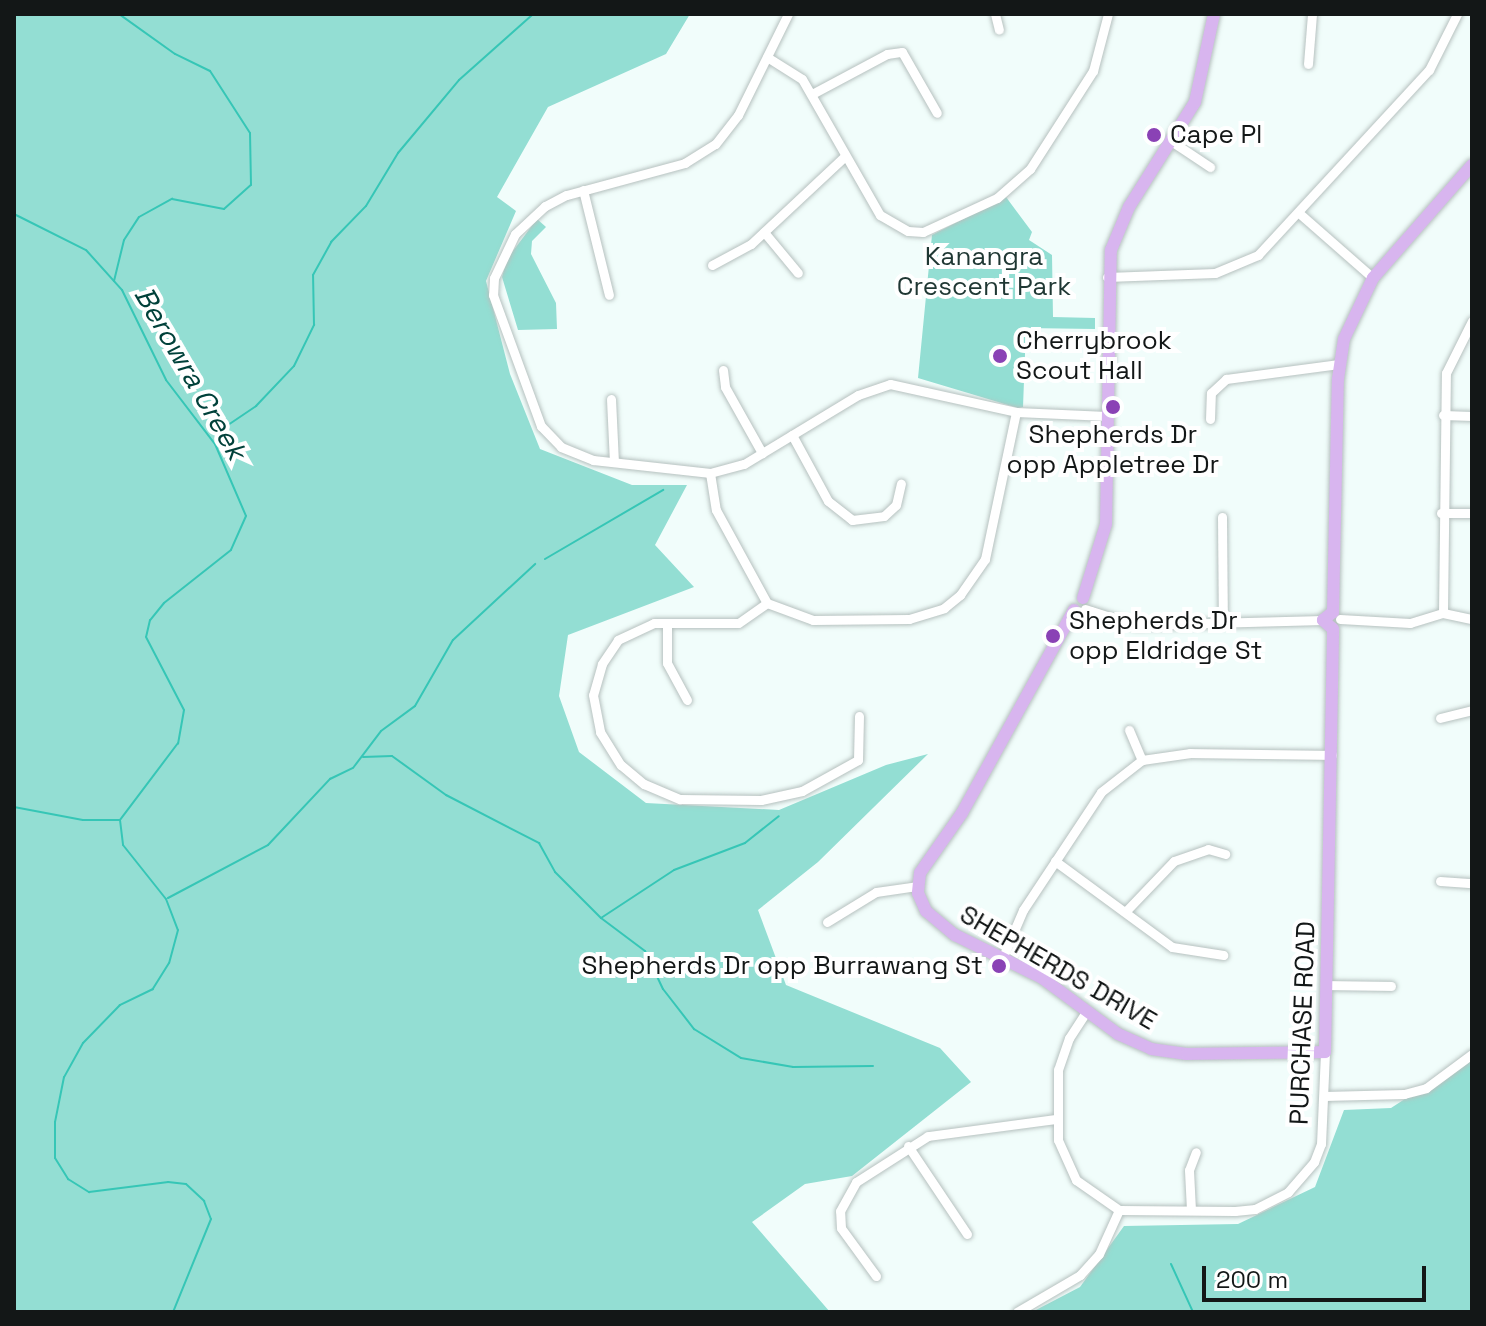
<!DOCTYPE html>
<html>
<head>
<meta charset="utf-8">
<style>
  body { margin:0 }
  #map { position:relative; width:1486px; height:1326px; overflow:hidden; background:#f1fdfb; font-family:"Space Grotesk",sans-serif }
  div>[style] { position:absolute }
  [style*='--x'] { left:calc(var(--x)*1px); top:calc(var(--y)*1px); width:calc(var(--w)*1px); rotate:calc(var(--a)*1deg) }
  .green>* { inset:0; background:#93ded3 }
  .stream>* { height:2px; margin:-1px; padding:0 1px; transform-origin:1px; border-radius:1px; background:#36c6b6 }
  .roads { filter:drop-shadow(0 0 2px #b6c1bf) drop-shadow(0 0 2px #b6c1bf) }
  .minor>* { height:9px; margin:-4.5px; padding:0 4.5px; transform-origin:4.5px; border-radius:4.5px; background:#fff }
  .major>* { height:12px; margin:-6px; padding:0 6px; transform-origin:6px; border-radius:6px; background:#d8b5ef }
  .dots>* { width:22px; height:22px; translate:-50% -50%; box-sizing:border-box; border:4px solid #fff; border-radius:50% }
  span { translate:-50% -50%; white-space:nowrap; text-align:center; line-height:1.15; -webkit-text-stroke:8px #fff; paint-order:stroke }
  .poi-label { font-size:26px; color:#131717 }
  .left { translate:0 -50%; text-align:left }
  .right { translate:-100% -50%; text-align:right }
  .park-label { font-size:26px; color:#1f3733 }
  .street-label { font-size:26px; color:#131717 }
  .water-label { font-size:28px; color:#00413a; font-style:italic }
  .frame { position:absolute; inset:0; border:16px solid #131717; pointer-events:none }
  .scale { position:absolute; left:1202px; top:1266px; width:224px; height:36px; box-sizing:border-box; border:4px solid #131717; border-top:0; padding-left:10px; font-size:24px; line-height:28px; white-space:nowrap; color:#131717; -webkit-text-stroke:6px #fff; paint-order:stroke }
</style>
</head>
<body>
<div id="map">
  <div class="green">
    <i style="clip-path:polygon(14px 14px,690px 14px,666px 54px,548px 107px,497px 197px,516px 211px,486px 281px,510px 374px,540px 449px,632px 485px,687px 485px,655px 545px,694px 587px,568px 635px,559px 696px,579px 752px,646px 803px,779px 810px,886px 765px,928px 754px,818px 862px,758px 910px,786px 985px,940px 1048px,971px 1082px,852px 1176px,805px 1184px,752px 1222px,830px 1312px,14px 1312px)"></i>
    <i style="clip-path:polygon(1006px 197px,1032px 232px,1029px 240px,1052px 255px,1053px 317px,1095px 318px,1095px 329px,1026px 328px,1023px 407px,1018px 408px,918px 378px,932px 235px)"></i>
    <i style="clip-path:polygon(537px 219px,546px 227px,532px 241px,531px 254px,556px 303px,557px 329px,518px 330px,502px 277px,507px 259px)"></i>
    <i style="clip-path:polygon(1465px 1060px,1472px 1062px,1472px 1312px,1032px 1312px,1080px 1287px,1124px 1226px,1238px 1224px,1315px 1187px,1344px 1110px,1391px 1108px)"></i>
  </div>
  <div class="stream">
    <i style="--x:14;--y:214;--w:80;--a:26.6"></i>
    <i style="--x:86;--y:250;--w:54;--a:48"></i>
    <i style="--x:122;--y:290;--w:100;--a:63.9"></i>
    <i style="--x:166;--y:380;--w:81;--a:52.6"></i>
    <i style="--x:215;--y:444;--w:78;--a:66.7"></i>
    <i style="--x:246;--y:516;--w:37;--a:114"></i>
    <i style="--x:231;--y:550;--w:85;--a:141.7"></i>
    <i style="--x:164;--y:603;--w:22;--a:129"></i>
    <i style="--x:150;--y:620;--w:17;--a:103"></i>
    <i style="--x:146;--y:637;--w:82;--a:62.5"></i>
    <i style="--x:184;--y:710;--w:34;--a:100"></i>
    <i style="--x:178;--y:743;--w:96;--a:127"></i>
    <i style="--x:120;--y:820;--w:25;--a:83"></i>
    <i style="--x:123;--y:845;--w:69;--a:51.5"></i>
    <i style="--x:166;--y:899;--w:33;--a:69"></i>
    <i style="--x:178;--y:930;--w:34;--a:105"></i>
    <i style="--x:169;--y:963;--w:31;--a:122"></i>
    <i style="--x:153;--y:989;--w:37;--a:154"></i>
    <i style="--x:120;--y:1005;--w:53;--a:134.2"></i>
    <i style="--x:83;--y:1043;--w:39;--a:119"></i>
    <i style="--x:64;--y:1077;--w:46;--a:101.3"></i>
    <i style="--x:55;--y:1122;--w:36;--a:90"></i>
    <i style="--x:55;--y:1158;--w:25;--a:58"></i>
    <i style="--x:68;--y:1179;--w:25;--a:32"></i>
    <i style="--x:89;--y:1192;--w:80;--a:-7.2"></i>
    <i style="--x:168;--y:1182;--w:18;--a:6"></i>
    <i style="--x:186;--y:1184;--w:25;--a:43"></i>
    <i style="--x:204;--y:1201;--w:19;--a:69"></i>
    <i style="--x:211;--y:1219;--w:100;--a:112.2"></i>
    <i style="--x:114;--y:281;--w:42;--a:-76.3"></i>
    <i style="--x:124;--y:240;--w:27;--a:-57"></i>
    <i style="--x:139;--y:217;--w:38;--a:-29"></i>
    <i style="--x:172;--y:199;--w:53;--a:10.9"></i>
    <i style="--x:224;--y:209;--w:36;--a:-42"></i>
    <i style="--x:251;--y:185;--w:52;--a:-91.1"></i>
    <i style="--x:250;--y:133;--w:74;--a:-122.8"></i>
    <i style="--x:210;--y:71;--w:39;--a:-154"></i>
    <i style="--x:175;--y:54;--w:69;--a:-144.5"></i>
    <i style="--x:216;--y:443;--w:22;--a:-56"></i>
    <i style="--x:228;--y:425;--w:34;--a:-34"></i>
    <i style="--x:256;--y:406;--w:55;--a:-46.5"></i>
    <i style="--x:294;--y:366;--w:46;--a:-64"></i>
    <i style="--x:314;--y:325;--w:50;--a:-91.1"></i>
    <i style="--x:313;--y:275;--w:38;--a:-61"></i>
    <i style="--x:331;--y:242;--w:50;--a:-45.8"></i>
    <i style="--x:366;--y:206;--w:62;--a:-58.9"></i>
    <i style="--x:398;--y:153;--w:95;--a:-50.1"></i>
    <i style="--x:459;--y:80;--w:99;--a:-41.7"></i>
    <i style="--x:545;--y:559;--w:137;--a:-30.3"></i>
    <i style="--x:363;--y:757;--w:29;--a:-2"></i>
    <i style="--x:392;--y:756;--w:67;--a:35.8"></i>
    <i style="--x:446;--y:795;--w:105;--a:27.3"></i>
    <i style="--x:539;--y:843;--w:33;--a:61"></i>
    <i style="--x:555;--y:872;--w:65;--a:45"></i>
    <i style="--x:601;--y:918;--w:55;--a:36.9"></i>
    <i style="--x:645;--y:951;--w:42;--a:64.7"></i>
    <i style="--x:663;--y:989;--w:51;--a:52.2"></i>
    <i style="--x:694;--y:1029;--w:55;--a:31.7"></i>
    <i style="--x:741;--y:1058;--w:53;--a:9.8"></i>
    <i style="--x:793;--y:1067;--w:80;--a:-0.7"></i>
    <i style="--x:14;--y:807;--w:70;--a:10.7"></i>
    <i style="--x:83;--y:820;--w:37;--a:0"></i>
    <i style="--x:168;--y:898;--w:113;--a:-27.9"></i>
    <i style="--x:268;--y:845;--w:91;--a:-46.8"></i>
    <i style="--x:330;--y:779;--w:25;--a:-26"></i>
    <i style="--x:353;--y:768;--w:46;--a:-52.9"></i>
    <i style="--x:381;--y:731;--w:42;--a:-36.3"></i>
    <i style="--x:415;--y:706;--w:76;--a:-60.1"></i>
    <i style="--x:453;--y:640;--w:112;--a:-42.8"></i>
    <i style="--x:601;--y:918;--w:87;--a:-33.3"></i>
    <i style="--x:674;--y:870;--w:76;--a:-20.8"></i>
    <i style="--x:745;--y:843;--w:43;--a:-38.5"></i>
    <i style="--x:1171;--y:1264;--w:53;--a:65.4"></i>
  </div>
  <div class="roads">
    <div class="minor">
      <i style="--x:788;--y:14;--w:113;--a:116.3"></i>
      <i style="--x:738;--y:115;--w:37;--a:128"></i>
      <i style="--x:715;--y:144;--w:36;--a:148"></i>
      <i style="--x:685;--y:163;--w:123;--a:164.9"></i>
      <i style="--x:566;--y:195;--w:24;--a:152"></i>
      <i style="--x:545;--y:206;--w:41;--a:137"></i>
      <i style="--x:515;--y:234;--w:49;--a:115.5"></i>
      <i style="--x:494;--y:278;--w:17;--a:93"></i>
      <i style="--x:493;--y:295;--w:140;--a:69.9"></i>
      <i style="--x:541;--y:426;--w:29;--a:46"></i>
      <i style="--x:561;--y:447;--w:35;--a:22"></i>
      <i style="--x:593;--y:460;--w:118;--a:6.3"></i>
      <i style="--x:710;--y:473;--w:35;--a:-15"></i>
      <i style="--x:744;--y:464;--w:133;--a:-31.2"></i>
      <i style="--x:858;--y:395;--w:34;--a:-19"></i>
      <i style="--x:890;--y:384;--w:129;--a:12.5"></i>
      <i style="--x:1016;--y:412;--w:91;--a:2.5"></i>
      <i style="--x:995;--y:14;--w:16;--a:76"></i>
      <i style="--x:767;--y:57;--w:41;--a:32.2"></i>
      <i style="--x:802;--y:79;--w:157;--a:60.2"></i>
      <i style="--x:880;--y:215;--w:32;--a:30"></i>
      <i style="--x:908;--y:231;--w:15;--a:4"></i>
      <i style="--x:923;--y:232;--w:81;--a:-24.7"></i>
      <i style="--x:997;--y:198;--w:44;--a:-41.3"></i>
      <i style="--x:1030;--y:169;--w:117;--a:-57.3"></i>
      <i style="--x:1093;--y:71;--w:59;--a:-75.3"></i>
      <i style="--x:1308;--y:64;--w:50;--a:-85.4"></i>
      <i style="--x:812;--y:94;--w:85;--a:-28.1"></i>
      <i style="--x:887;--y:54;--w:15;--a:-8"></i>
      <i style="--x:902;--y:52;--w:70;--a:60.2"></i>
      <i style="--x:1171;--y:141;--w:47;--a:33.7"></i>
      <i style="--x:583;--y:190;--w:108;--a:76.1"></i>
      <i style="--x:1299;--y:213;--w:98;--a:41.3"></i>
      <i style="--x:764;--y:232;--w:53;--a:50.3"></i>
      <i style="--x:712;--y:265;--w:44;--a:-28.3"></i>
      <i style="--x:751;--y:244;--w:129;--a:-43.1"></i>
      <i style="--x:1107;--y:277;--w:108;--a:-2.1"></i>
      <i style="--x:1215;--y:273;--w:47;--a:-22.7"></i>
      <i style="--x:1258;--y:255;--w:252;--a:-47.3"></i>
      <i style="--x:1429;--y:70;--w:63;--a:-63.4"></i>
      <i style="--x:723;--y:370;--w:17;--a:83"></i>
      <i style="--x:725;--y:387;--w:76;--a:60.7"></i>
      <i style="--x:611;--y:399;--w:63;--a:87.3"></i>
      <i style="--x:1443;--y:415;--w:29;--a:2"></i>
      <i style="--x:1210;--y:419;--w:26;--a:-88"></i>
      <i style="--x:1211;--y:393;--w:21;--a:-43"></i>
      <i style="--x:1226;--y:379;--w:114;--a:-7.6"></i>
      <i style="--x:792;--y:435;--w:75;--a:61.4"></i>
      <i style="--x:828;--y:501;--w:31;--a:38"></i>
      <i style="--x:852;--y:520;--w:32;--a:-7"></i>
      <i style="--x:884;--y:516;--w:16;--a:-43"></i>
      <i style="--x:896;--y:505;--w:22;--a:-77"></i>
      <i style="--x:710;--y:473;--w:37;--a:81"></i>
      <i style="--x:716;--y:510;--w:106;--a:61.3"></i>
      <i style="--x:767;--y:603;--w:49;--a:20.3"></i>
      <i style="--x:813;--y:620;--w:96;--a:-0.6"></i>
      <i style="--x:909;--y:619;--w:37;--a:-17"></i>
      <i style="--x:944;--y:608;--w:21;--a:-39"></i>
      <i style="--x:960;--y:595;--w:44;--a:-55.2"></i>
      <i style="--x:985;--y:559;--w:150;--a:-78.1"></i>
      <i style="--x:1441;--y:513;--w:31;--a:0"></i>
      <i style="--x:1222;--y:517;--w:106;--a:89.5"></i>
      <i style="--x:767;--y:603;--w:35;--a:145"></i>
      <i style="--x:738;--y:623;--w:84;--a:180"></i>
      <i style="--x:654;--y:623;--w:40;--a:155"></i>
      <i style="--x:618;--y:640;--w:29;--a:124"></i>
      <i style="--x:602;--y:664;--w:32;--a:106"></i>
      <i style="--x:593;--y:695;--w:38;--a:79"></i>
      <i style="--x:600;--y:732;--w:39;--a:58"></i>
      <i style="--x:621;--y:765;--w:30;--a:40"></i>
      <i style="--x:644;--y:784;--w:39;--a:23"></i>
      <i style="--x:680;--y:799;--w:81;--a:0.7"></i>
      <i style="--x:761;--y:800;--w:42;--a:-12.4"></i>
      <i style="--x:802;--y:791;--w:64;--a:-29"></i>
      <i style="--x:858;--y:760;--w:44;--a:-88.7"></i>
      <i style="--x:1085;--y:609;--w:52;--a:17.7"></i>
      <i style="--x:1135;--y:625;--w:188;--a:-1.5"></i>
      <i style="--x:1443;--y:613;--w:240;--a:-89.3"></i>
      <i style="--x:1446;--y:373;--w:58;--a:-63.4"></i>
      <i style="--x:1443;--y:613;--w:30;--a:12"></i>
      <i style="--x:1340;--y:619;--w:70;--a:3.3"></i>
      <i style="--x:1410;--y:623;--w:34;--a:-17"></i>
      <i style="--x:667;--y:623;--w:40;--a:90"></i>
      <i style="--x:667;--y:663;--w:42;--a:61.6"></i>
      <i style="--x:1440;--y:718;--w:33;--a:-14"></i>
      <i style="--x:1129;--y:730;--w:33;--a:67"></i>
      <i style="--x:1055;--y:861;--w:145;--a:36.3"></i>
      <i style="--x:1172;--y:947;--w:52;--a:8.9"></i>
      <i style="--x:1440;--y:881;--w:32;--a:4"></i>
      <i style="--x:1127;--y:910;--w:68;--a:-46.2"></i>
      <i style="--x:1174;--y:861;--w:36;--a:-19"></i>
      <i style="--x:1208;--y:849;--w:18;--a:16"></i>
      <i style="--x:827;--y:922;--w:57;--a:-31.5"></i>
      <i style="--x:876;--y:892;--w:41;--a:-8.3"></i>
      <i style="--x:1002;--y:959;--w:53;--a:-66.8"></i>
      <i style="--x:1023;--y:910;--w:141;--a:-56.5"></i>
      <i style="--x:1101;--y:792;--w:52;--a:-38"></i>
      <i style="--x:1142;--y:760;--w:49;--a:-8.3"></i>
      <i style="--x:1190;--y:753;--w:142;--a:0.8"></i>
      <i style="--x:1326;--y:985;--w:65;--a:0.9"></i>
      <i style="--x:1086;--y:1012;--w:31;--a:123"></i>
      <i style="--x:1069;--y:1038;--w:34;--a:109"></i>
      <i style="--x:1058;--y:1070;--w:70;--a:90"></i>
      <i style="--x:1058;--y:1140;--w:44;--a:65.8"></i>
      <i style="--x:1076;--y:1180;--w:52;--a:34.9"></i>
      <i style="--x:1119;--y:1210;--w:116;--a:0.5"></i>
      <i style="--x:1235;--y:1211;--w:20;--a:-6"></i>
      <i style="--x:1255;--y:1209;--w:37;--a:-27"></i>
      <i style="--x:1288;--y:1192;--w:40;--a:-49"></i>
      <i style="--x:1314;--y:1162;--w:19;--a:-69"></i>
      <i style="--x:1321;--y:1144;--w:92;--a:-87.5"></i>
      <i style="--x:1324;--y:1096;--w:80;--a:-1.4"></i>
      <i style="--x:1404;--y:1094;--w:23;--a:-15"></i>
      <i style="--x:1426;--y:1088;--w:57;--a:-36.5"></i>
      <i style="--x:908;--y:1146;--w:106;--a:56.2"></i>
      <i style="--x:1191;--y:1210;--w:40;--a:-92.9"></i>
      <i style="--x:1189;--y:1170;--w:19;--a:-69"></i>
      <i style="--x:876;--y:1276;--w:59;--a:-126.1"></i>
      <i style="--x:841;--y:1228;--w:17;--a:-93"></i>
      <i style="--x:840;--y:1211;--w:33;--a:-61"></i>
      <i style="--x:856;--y:1182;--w:85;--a:-32.6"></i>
      <i style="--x:928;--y:1136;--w:128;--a:-7.6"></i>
      <i style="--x:1017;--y:1312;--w:73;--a:-30.4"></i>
      <i style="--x:1080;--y:1275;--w:28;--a:-48"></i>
      <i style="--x:1099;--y:1254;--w:48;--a:-65.6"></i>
    </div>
    <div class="major">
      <i style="--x:1083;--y:598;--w:77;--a:-72.7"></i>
      <i style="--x:1106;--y:524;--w:274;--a:-89"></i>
      <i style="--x:1111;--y:250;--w:47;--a:-67.3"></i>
      <i style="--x:1129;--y:207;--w:124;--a:-57.8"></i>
      <i style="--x:1195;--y:102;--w:90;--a:-77.8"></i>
      <i style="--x:1074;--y:610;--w:232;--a:118.9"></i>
      <i style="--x:962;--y:813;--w:73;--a:125"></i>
      <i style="--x:920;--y:873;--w:20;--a:96"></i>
      <i style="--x:918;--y:893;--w:20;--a:66"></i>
      <i style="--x:926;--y:911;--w:38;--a:40"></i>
      <i style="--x:955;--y:935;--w:97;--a:26.3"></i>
      <i style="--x:1042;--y:978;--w:94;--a:36.4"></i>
      <i style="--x:1118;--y:1034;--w:36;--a:24"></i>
      <i style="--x:1151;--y:1049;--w:36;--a:8"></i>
      <i style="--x:1187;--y:1054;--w:138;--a:-0.8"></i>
      <i style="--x:1325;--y:1052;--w:423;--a:-88.9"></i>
      <i style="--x:1333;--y:612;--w:233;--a:-88.8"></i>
      <i style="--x:1338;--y:379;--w:40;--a:-81.5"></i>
      <i style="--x:1344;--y:339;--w:68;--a:-64.6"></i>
      <i style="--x:1373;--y:278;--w:150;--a:-48.8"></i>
      <i style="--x:1333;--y:612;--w:13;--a:141"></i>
      <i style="--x:1323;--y:620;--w:13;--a:42"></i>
    </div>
  </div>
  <div class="dots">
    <i style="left:1154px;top:135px;background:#8a42b5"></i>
    <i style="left:1000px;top:356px;background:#8a42b5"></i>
    <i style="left:1113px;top:407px;background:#8a42b5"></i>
    <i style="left:1053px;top:636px;background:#8a42b5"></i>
    <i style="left:999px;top:966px;background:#8a42b5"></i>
  </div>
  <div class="poi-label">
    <span class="left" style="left:1170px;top:135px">Cape Pl</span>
    <span class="left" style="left:1016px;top:356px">Cherrybrook<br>Scout Hall</span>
    <span style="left:1113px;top:450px">Shepherds Dr<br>opp Appletree Dr</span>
    <span class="left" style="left:1069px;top:636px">Shepherds Dr<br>opp Eldridge St</span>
    <span class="right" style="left:983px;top:966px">Shepherds Dr opp Burrawang St</span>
  </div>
  <div class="park-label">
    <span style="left:984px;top:272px">Kanangra<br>Crescent Park</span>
  </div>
  <div class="street-label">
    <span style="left:1058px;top:968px;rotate:30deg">SHEPHERDS DRIVE</span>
    <span style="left:1303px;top:1023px;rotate:-88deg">PURCHASE ROAD</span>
  </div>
  <div class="water-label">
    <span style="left:191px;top:373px;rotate:60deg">Berowra Creek</span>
  </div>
  <div class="frame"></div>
  <div class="scale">200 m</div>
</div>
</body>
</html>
